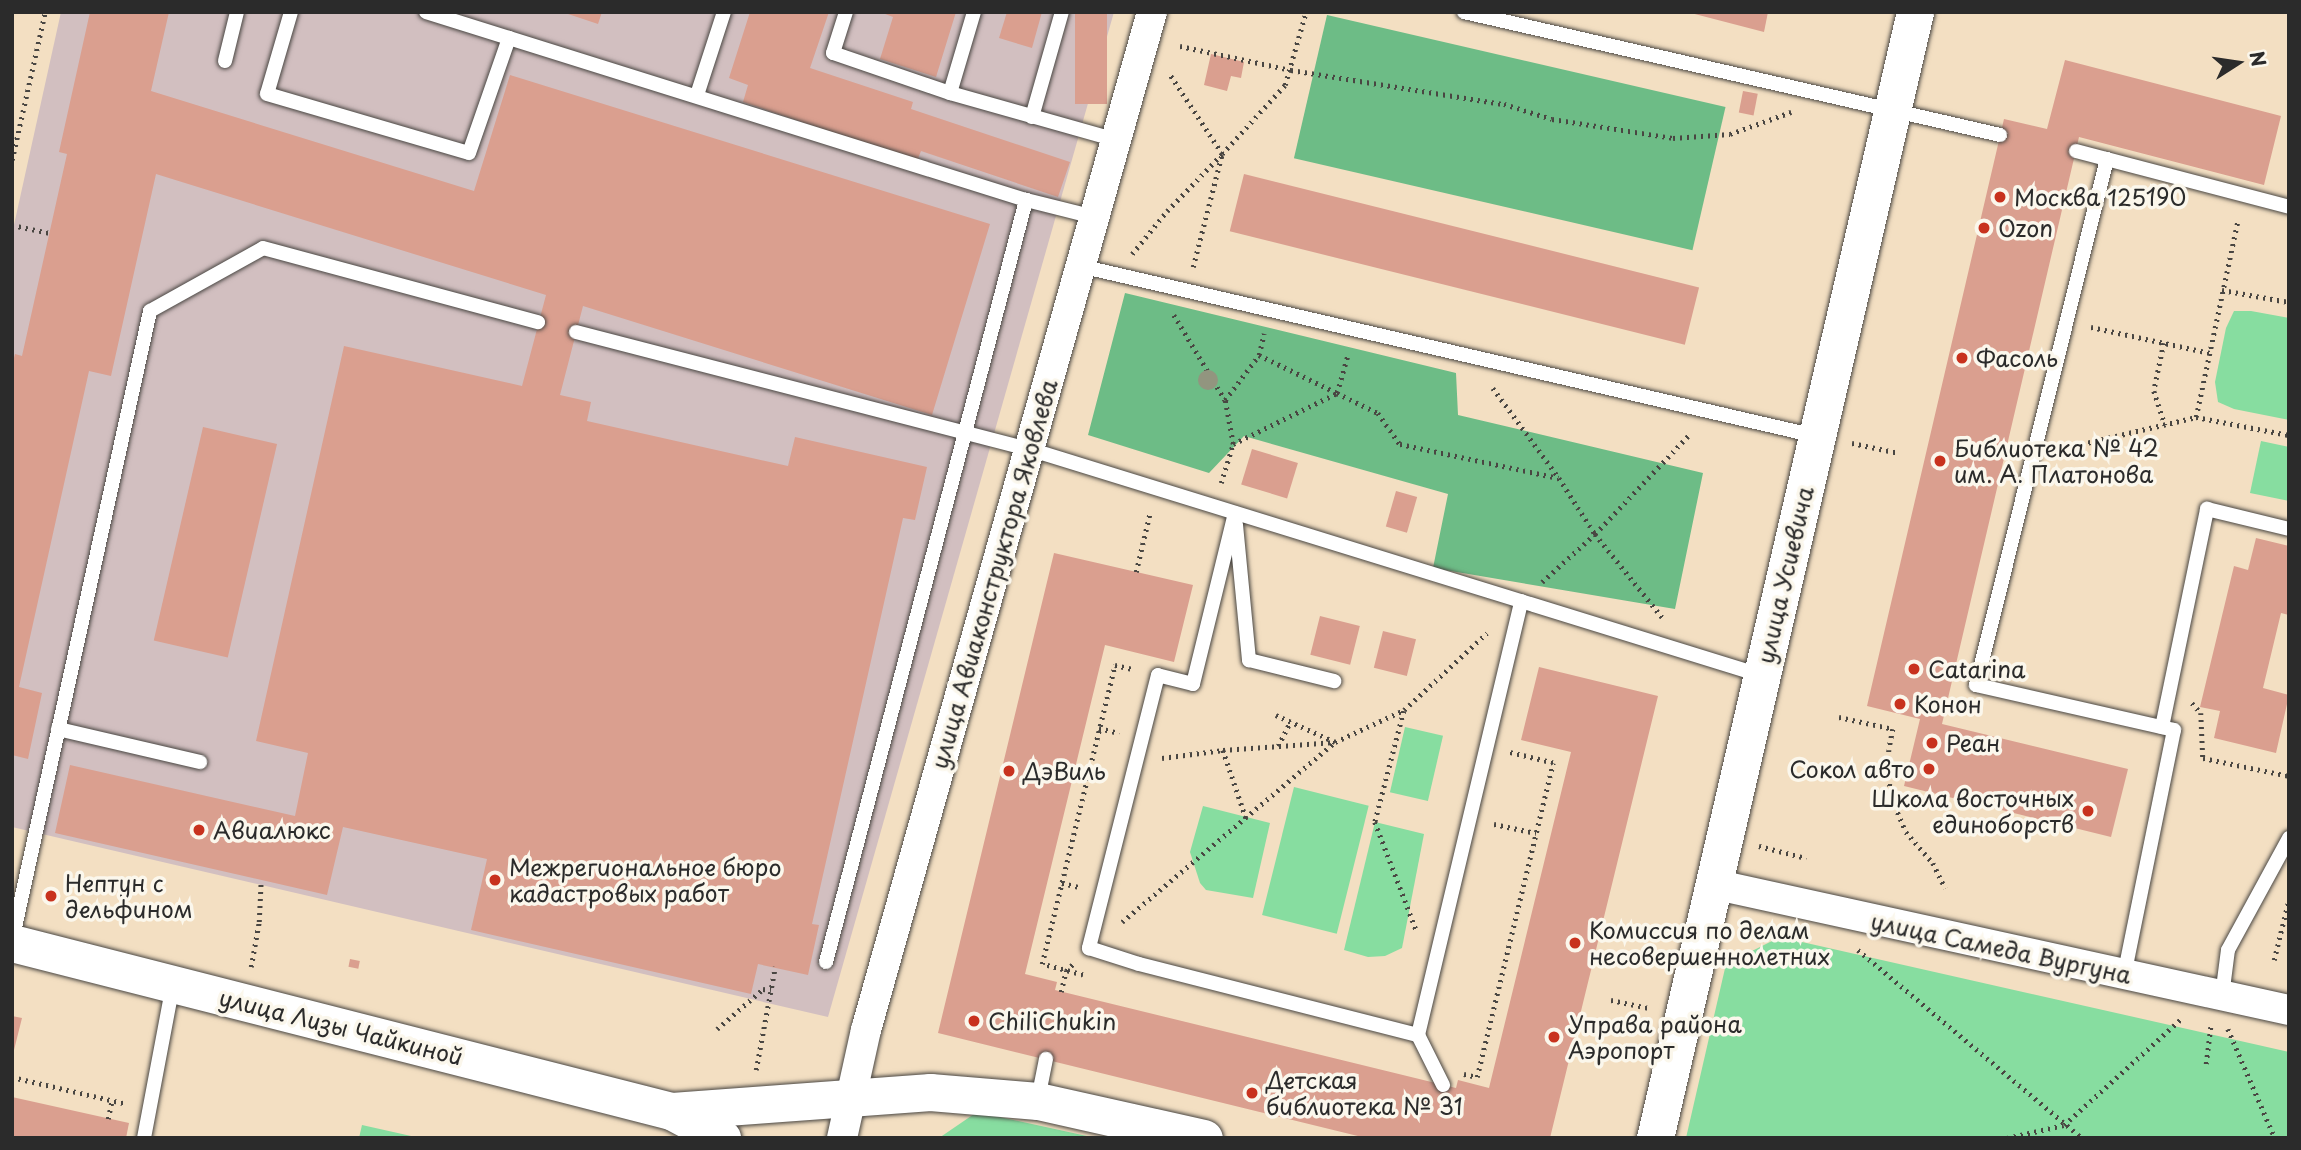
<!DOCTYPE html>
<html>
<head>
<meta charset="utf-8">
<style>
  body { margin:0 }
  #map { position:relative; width:2301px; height:1150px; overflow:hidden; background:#f3dfc2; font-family:"Playpen Sans",sans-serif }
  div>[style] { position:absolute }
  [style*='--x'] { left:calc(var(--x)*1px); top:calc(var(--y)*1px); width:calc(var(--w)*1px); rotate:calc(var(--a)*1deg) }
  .industrial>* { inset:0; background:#d2bfc0 }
  .green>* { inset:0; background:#87dda0; transform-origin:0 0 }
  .forest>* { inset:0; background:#6dbc86; transform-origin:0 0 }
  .building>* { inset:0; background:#da9f8f; transform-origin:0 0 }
  .path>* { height:4.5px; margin-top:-2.25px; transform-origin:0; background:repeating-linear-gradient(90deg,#494642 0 2px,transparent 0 7px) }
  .roads { filter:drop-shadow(0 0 2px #494642) drop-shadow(0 0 2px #494642) }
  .service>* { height:14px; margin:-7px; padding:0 7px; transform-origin:7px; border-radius:7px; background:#fff }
  .minor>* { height:30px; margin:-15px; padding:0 15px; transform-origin:15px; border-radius:15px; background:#fff }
  .tertiary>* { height:37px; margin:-18.5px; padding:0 18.5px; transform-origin:18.5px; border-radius:18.5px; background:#fff }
  .trees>* { width:20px; height:20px; margin:-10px; border-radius:50%; background:#92957f }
  .dots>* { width:19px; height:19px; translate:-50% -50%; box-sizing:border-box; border:4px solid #fbf7ec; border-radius:50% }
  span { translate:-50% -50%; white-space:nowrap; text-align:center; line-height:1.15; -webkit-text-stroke:7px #fbf7ec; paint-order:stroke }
  .poi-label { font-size:23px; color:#2b2b2b }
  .left { translate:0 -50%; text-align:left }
  .right { translate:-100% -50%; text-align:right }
  .street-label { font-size:23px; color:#2b2b2b }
  .frame { position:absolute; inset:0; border:14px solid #2b2b2b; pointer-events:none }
  .north { position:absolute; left:2203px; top:28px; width:70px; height:70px; -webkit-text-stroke:5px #fbf7ec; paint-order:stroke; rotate:78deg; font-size:19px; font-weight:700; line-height:28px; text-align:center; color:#2b2b2b }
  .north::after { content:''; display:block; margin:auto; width:24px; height:32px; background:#2b2b2b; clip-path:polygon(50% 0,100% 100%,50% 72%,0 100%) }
</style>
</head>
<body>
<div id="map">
  <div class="industrial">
    <i style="clip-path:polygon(61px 12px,1114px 12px,828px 1017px,12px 827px,12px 234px)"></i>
  </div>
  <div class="green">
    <i style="clip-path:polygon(2234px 311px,2251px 311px,2289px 318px,2289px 420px,2234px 409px,2218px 402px,2215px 382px,2226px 328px)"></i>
    <i style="clip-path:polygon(2261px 441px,2289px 447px,2289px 501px,2250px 493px)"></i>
    <i style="left:1405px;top:727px;width:39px;height:67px;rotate:13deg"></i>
    <i style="left:1294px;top:787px;width:77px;height:132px;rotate:14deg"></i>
    <i style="clip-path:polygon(1203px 806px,1270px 823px,1253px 898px,1206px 890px,1200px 883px,1190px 852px)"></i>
    <i style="clip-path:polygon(1375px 822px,1424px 834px,1402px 948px,1385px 956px,1368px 957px,1344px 950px)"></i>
    <i style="clip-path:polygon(1780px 937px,2289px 1052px,2289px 1138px,1686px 1138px,1726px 964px)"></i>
    <i style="clip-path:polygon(977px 1112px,1096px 1138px,939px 1138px)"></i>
    <i style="clip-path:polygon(362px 1125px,420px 1138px,359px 1138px)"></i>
  </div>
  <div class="forest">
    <i style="left:1327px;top:15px;width:409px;height:147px;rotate:13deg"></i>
    <i style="clip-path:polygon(1125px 293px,1456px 373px,1458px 415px,1703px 473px,1675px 609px,1433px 568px,1448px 494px,1244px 436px,1209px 473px,1088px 435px)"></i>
  </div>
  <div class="building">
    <i style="clip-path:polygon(90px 12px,169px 12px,151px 91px,474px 191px,510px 75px,990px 224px,932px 415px,583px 306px,560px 395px,591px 402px,587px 421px,788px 466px,795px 437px,927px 467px,915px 520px,903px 518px,812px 924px,819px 925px,808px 975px,758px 964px,751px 994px,471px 930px,487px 859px,343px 827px,327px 895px,55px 833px,70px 765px,295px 816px,308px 753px,256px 741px,344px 346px,522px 386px,546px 295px,156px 174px,111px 376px,89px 371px,19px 687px,42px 693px,28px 759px,12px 755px,12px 366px,15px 354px,22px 356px,67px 154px,59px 152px)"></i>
    <i style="clip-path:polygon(562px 12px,602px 12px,598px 24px)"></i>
    <i style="clip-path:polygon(750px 12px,829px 12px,810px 68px,913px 102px,911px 109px,1070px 162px,1058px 197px,921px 151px,917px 161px,743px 102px,748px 85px,729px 78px)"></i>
    <i style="clip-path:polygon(880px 12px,956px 12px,936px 77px,880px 59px,893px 17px)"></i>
    <i style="clip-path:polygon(1007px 12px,1042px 12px,1032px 48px,999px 38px)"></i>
    <i style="left:1075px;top:12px;width:32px;height:92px"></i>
    <i style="clip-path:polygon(1687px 12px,1768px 12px,1764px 32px)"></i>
    <i style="clip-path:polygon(1211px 54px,1244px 62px,1241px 78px,1231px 76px,1227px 91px,1204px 85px)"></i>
    <i style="clip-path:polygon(2065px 60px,2281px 116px,2264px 185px,2079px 137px,1942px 724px,2128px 769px,2111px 837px,1904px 786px,1920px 719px,1867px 706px,2004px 119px,2047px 129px)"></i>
    <i style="left:1743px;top:91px;width:15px;height:22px;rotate:11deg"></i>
    <i style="left:1244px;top:174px;width:469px;height:59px;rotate:14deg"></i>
    <i style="left:203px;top:427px;width:76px;height:219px;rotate:13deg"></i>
    <i style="left:1252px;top:449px;width:48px;height:37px;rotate:17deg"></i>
    <i style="left:1396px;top:491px;width:22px;height:37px;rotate:16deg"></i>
    <i style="clip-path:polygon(2256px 538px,2289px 546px,2289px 615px,2281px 613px,2263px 688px,2289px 695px,2276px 753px,2214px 738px,2220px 711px,2200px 707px,2234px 566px,2248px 570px)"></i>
    <i style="clip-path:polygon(1054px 553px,1193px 585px,1174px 662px,1105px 645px,1025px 974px,1057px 982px,1055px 990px,1456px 1088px,1458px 1080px,1489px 1088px,1571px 752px,1521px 740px,1539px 667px,1658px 696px,1550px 1138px,1366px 1138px,938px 1033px)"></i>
    <i style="left:1320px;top:616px;width:41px;height:40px;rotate:14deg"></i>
    <i style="left:1383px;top:631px;width:34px;height:38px;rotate:14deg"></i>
    <i style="left:350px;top:959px;width:10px;height:8px;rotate:11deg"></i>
    <i style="clip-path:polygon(12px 1016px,22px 1018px,13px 1054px,12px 1054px)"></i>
    <i style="clip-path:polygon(12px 1097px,129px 1123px,126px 1138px,12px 1138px)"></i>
  </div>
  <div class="path">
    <i style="--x:1180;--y:46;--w:114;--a:12.2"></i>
    <i style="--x:1291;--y:70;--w:216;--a:9.1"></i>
    <i style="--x:1504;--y:104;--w:50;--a:17.4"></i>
    <i style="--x:1552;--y:119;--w:122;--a:8.9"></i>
    <i style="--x:1673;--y:138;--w:57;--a:-4"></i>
    <i style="--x:1730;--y:134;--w:65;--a:-19.8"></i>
    <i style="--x:12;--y:160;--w:152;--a:-77.4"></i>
    <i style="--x:12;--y:225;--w:38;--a:12"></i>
    <i style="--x:1132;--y:254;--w:55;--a:-50.9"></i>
    <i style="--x:1167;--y:211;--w:79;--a:-46"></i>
    <i style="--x:1222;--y:154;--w:95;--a:-123.4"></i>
    <i style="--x:1193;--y:267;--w:117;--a:-75.6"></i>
    <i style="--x:1222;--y:154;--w:93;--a:-47.6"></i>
    <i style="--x:1285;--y:85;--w:76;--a:-74"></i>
    <i style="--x:2222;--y:290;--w:68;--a:10.2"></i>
    <i style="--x:1174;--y:315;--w:99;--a:59"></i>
    <i style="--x:2091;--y:327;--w:122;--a:12.3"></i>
    <i style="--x:2164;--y:343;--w:49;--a:101.8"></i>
    <i style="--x:2154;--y:391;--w:36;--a:72"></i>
    <i style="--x:1259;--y:355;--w:87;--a:26"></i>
    <i style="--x:1337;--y:393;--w:41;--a:-74.2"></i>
    <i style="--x:1493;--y:388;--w:112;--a:53.7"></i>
    <i style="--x:1559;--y:478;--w:67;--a:57.3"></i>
    <i style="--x:1595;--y:534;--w:107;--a:51.1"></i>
    <i style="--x:2196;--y:417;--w:202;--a:-78"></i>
    <i style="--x:1852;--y:443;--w:48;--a:12"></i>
    <i style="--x:1233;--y:444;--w:116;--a:-26.1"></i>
    <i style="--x:1337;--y:393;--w:46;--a:26"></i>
    <i style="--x:1378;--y:413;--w:38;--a:55"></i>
    <i style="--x:1400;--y:444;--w:162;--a:12.1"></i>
    <i style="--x:2061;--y:449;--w:139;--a:-13.3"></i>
    <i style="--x:2196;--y:417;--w:95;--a:11"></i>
    <i style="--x:1221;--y:483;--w:41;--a:-72.9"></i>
    <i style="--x:1233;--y:444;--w:45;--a:-100.3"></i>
    <i style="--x:1225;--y:400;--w:56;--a:-52.9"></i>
    <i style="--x:1259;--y:355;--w:22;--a:-77"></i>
    <i style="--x:1136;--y:572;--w:61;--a:-76.7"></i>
    <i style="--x:1542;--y:582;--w:72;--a:-42.2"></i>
    <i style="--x:1595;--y:534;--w:139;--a:-46.5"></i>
    <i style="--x:2192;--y:703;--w:13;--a:48"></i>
    <i style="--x:2201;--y:713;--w:45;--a:87.5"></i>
    <i style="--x:2203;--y:758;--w:88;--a:11.8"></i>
    <i style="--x:1404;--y:711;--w:115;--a:104.6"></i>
    <i style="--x:1375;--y:822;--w:118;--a:69.1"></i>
    <i style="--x:1276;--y:715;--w:65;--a:24.6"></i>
    <i style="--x:1839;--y:717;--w:55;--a:12.5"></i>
    <i style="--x:1893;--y:729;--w:21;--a:101"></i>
    <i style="--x:1889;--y:750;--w:27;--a:92"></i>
    <i style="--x:1888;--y:777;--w:30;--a:76"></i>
    <i style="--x:1895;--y:806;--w:28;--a:67"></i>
    <i style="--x:1906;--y:832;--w:41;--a:48.9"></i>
    <i style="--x:1933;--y:863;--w:28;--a:64"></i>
    <i style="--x:1099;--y:728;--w:21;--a:14"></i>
    <i style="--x:1278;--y:746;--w:28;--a:-63"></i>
    <i style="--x:1223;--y:750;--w:72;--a:71.3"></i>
    <i style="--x:1162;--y:758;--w:62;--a:-7.5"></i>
    <i style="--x:1223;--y:750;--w:112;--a:-4.1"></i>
    <i style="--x:1494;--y:824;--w:43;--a:12.1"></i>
    <i style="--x:1759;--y:846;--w:49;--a:14.3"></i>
    <i style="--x:1062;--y:883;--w:17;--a:13"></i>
    <i style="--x:1122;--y:922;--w:279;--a:-40.2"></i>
    <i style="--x:1335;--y:742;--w:76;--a:-24.9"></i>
    <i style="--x:1404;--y:710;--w:113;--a:-42.9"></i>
    <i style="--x:1858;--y:950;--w:292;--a:40"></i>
    <i style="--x:2274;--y:960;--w:63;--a:-76.2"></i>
    <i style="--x:251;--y:967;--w:46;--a:-79.9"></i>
    <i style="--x:259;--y:922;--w:42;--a:-87.3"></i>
    <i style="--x:1083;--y:975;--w:42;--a:-165"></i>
    <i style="--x:1042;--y:964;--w:308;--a:-76.3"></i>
    <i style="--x:1115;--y:665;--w:18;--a:13"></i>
    <i style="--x:1061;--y:992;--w:22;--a:-77"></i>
    <i style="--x:1066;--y:971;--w:10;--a:-45"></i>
    <i style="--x:1611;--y:1000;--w:38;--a:12"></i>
    <i style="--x:717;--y:1029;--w:61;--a:-41"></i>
    <i style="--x:763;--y:989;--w:8;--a:7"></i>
    <i style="--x:2228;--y:1029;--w:119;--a:66.7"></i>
    <i style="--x:2206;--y:1064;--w:38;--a:-83"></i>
    <i style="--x:756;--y:1070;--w:105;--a:-79.5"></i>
    <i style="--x:1464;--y:1074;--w:13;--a:13"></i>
    <i style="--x:1477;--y:1077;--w:323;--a:-76.4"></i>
    <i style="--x:1553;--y:763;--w:46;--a:-166.3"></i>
    <i style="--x:12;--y:1077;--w:118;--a:13.2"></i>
    <i style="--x:108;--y:1119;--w:19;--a:-78"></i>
    <i style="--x:2007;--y:1138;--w:58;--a:-12.8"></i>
    <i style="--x:2064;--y:1125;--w:158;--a:-42.2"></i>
  </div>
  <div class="roads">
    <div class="service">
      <i style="--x:291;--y:12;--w:85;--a:106.3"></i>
      <i style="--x:267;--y:94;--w:210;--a:16.3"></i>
      <i style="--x:469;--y:153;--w:122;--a:-70.8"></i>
      <i style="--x:426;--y:12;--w:629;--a:17.4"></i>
      <i style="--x:1026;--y:200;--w:70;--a:14"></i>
      <i style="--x:846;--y:12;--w:43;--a:107.6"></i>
      <i style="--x:833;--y:53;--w:124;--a:18.9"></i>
      <i style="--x:974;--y:12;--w:84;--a:106.5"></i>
      <i style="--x:950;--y:93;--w:173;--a:15.8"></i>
      <i style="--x:1464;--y:12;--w:550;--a:12.92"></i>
      <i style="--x:225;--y:61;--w:50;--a:-76.2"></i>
      <i style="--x:697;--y:95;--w:87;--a:-72"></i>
      <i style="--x:1032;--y:117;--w:109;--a:-74.1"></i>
      <i style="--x:2076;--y:151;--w:220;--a:14.7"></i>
      <i style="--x:2107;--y:159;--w:542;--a:103.98"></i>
      <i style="--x:1976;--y:685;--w:203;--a:12.8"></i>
      <i style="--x:2174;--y:730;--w:250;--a:101.5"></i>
      <i style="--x:1080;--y:266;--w:755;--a:13.01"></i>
      <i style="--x:576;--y:332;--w:468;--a:14.5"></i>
      <i style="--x:1029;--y:449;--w:765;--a:17.18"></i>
      <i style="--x:1235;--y:513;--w:176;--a:103.8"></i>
      <i style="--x:1193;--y:684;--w:36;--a:-166"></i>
      <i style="--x:1158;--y:675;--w:282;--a:104.2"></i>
      <i style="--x:1089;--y:948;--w:52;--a:17.7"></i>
      <i style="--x:1139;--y:964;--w:288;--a:14.3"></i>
      <i style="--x:1418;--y:1035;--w:446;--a:-76.6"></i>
      <i style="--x:1236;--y:525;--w:136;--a:84.5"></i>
      <i style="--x:1249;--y:660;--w:88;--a:13.9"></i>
      <i style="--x:2162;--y:727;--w:223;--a:-78.3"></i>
      <i style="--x:2207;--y:509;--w:84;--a:13.7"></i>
      <i style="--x:58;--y:729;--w:146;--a:13.1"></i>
      <i style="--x:12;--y:941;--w:645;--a:-77.64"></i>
      <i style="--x:150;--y:311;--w:129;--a:-29.1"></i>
      <i style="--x:263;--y:248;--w:285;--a:15.1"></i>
      <i style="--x:826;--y:962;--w:788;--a:-75.29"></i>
      <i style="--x:2222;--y:996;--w:46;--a:-82.6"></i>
      <i style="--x:2228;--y:950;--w:128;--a:-61.4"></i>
      <i style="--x:1418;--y:1035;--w:56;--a:63.4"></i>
      <i style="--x:1038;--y:1099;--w:41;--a:-78.7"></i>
      <i style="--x:144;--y:1138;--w:157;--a:-79.3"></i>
    </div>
    <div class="minor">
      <i style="--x:1713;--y:884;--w:590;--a:12.34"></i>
      <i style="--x:842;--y:1138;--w:111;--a:-77.5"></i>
      <i style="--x:866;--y:1030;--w:1057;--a:-74.31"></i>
    </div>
    <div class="tertiary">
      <i style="--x:12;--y:943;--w:680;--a:14.3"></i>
      <i style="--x:671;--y:1111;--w:58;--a:27.9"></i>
      <i style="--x:672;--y:1111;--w:259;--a:-4.2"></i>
      <i style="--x:930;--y:1092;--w:108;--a:4.8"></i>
      <i style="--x:1038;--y:1101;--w:170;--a:12.6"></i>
      <i style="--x:1655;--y:1138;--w:1156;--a:-77"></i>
    </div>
  </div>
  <div class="trees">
    <i style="left:1208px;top:380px"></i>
  </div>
  <div class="dots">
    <i style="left:2000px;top:197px;background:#c8321e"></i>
    <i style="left:1984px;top:228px;background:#c8321e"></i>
    <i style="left:1962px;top:358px;background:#c8321e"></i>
    <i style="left:1940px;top:461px;background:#c8321e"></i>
    <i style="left:1914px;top:669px;background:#c8321e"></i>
    <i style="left:1900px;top:704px;background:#c8321e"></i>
    <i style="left:1932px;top:743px;background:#c8321e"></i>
    <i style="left:1929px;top:769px;background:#c8321e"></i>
    <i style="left:1009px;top:771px;background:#c8321e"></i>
    <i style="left:2088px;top:811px;background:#c8321e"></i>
    <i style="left:199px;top:830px;background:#c8321e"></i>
    <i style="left:495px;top:880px;background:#c8321e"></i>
    <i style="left:51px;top:896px;background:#c8321e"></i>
    <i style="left:1575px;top:943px;background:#c8321e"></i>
    <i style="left:974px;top:1021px;background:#c8321e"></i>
    <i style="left:1554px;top:1037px;background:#c8321e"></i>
    <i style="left:1252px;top:1093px;background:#c8321e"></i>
  </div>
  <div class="poi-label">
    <span class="left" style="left:2014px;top:197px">Москва 125190</span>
    <span class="left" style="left:1998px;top:228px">Ozon</span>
    <span class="left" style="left:1976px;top:358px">Фасоль</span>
    <span class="left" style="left:1954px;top:461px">Библиотека № 42<br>им. А. Платонова</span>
    <span class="left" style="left:1928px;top:669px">Catarina</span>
    <span class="left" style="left:1914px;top:704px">Конон</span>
    <span class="left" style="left:1946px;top:743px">Реан</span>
    <span class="right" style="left:1915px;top:769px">Сокол авто</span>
    <span class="left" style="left:1023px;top:771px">ДэВиль</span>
    <span class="right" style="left:2074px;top:811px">Школа восточных<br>единоборств</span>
    <span class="left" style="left:213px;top:830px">Авиалюкс</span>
    <span class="left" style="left:509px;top:880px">Межрегиональное бюро<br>кадастровых работ</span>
    <span class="left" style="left:65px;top:896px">Нептун с<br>дельфином</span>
    <span class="left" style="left:1589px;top:943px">Комиссия по делам<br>несовершеннолетних</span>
    <span class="left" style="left:988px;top:1021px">ChiliChukin</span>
    <span class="left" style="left:1568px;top:1037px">Управа района<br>Аэропорт</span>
    <span class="left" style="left:1266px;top:1093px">Детская<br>библиотека № 31</span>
  </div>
  <div class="street-label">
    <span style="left:994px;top:574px;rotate:-74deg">улица Авиаконструктора Яковлева</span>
    <span style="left:1785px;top:575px;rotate:-77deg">улица Усиевича</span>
    <span style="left:2001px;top:948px;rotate:12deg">улица Самеда Вургуна</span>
    <span style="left:341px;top:1027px;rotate:14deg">улица Лизы Чайкиной</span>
  </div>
  <div class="frame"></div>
  <div class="north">N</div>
</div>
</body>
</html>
